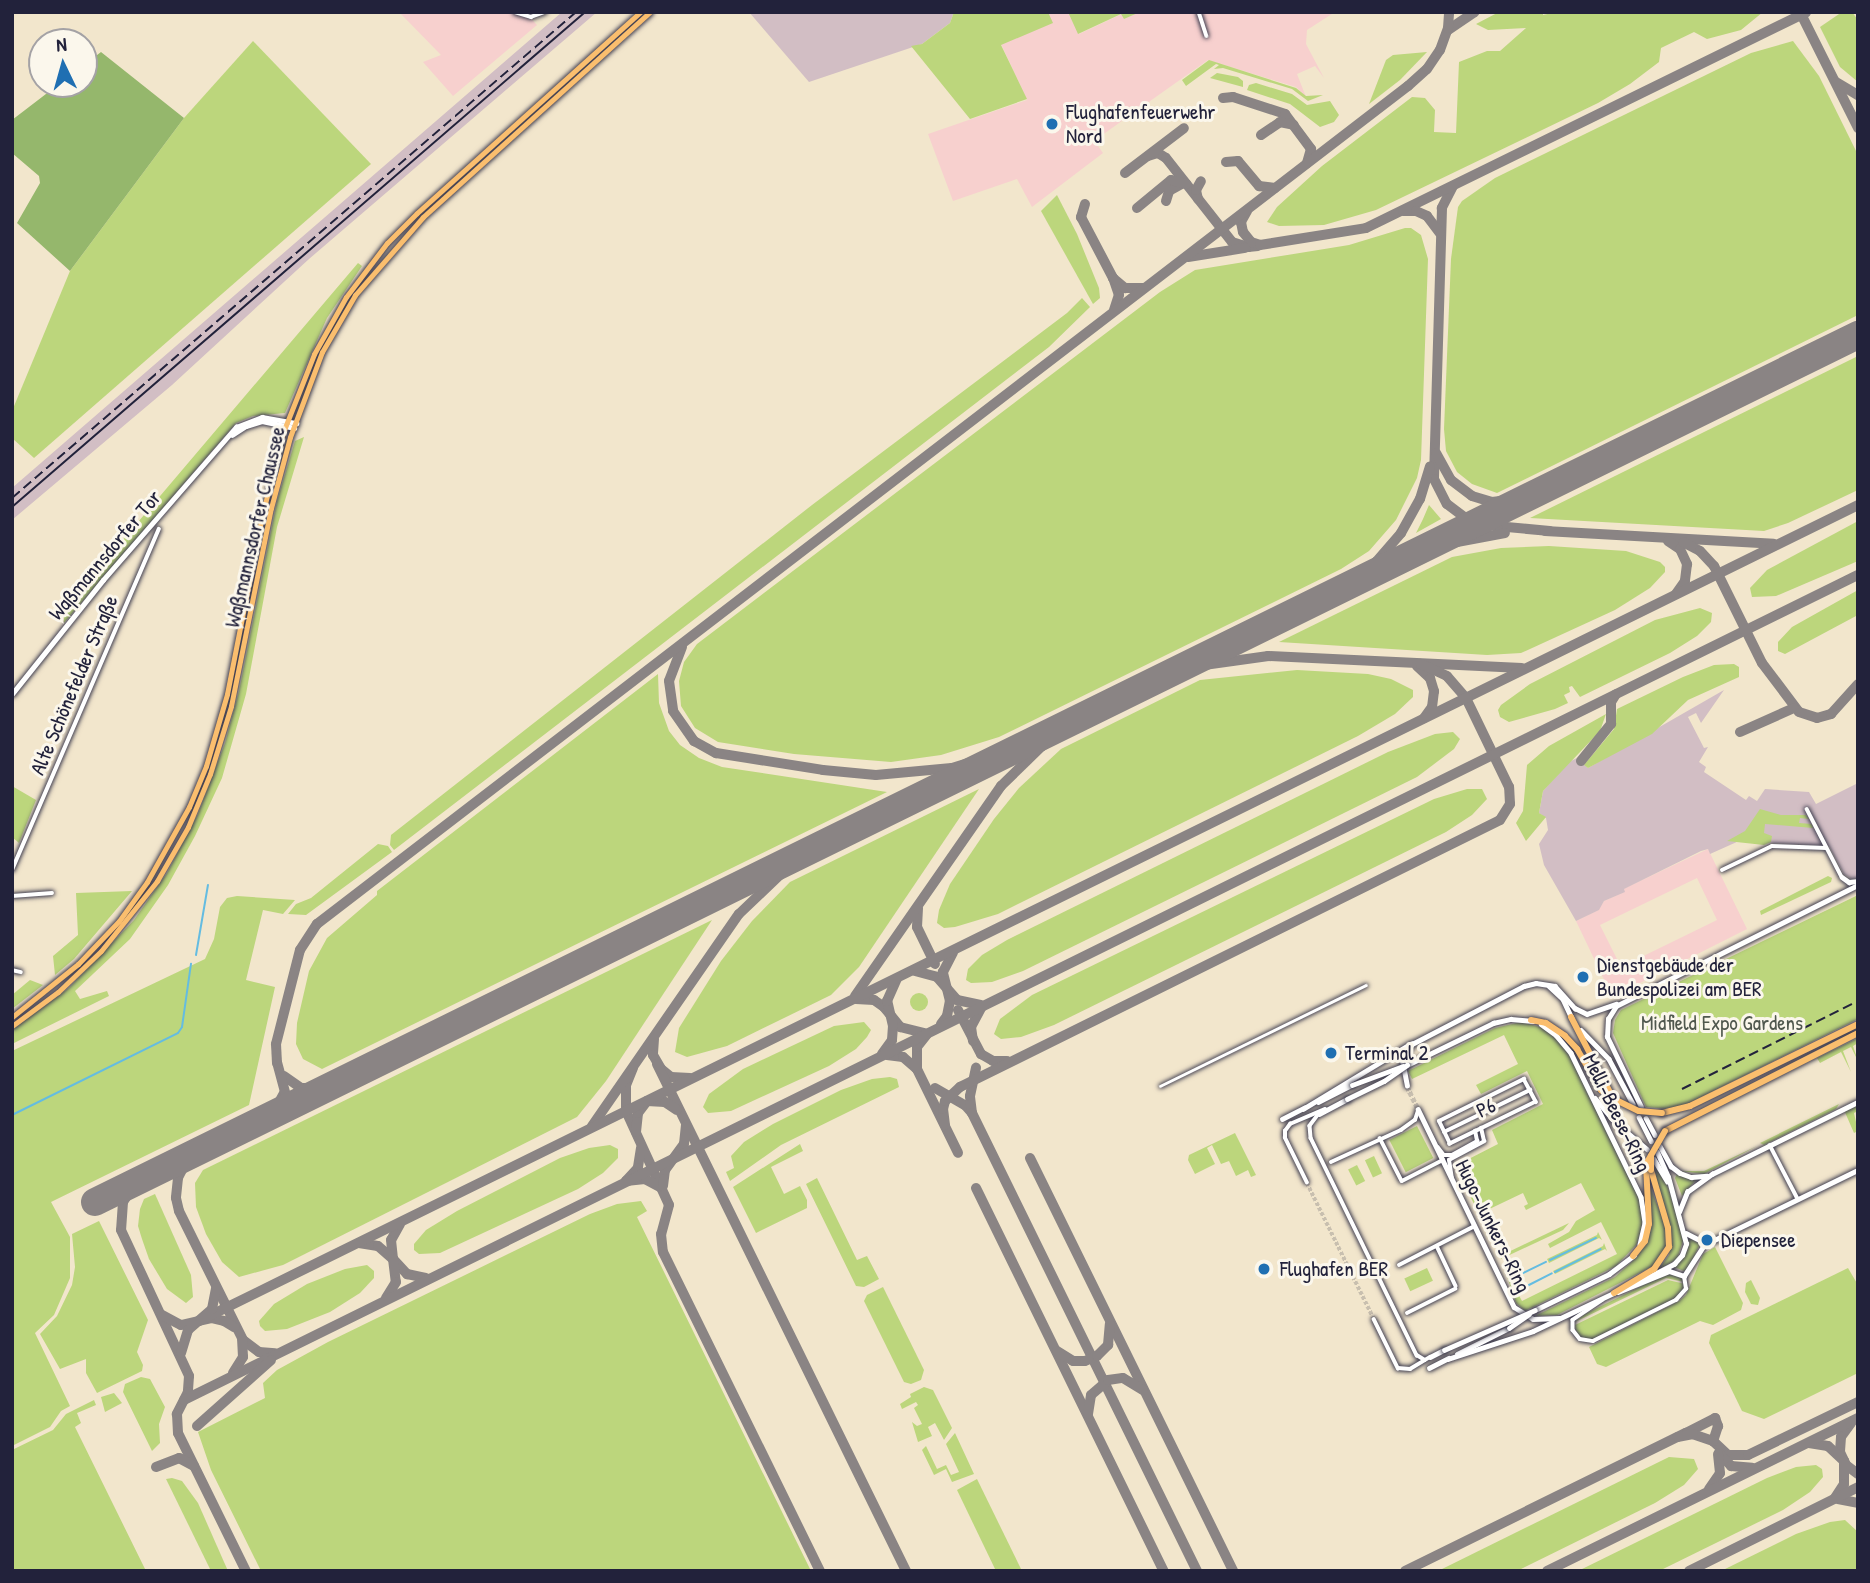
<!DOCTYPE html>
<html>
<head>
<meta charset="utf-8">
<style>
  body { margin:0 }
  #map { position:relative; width:1870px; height:1583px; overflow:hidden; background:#f2e6cc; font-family:"Patrick Hand",sans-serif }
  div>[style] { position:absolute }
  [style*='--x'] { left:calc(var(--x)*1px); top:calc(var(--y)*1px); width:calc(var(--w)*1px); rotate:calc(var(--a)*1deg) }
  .built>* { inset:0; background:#f7d0ce }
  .industrial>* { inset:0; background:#d2bec4 }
  .green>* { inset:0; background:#bcd67c; transform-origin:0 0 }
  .round { border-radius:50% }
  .forest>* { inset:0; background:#95b76c }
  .stream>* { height:2px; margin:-1px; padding:0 1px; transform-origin:1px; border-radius:1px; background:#64bce1 }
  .taxiway>* { height:10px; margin:-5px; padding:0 5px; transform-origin:5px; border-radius:5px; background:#8a8484 }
  .runway>* { height:28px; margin:-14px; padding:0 14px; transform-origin:14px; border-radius:14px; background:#8a8484 }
  .minor-tunnel>* { height:3.5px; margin-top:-1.75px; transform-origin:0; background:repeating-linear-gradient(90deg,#c8bfaf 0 3.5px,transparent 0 5.5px) }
  .tertiary-tunnel>* { height:4.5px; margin-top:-2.25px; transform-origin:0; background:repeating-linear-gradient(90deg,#c8bfaf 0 4.5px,transparent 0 6.5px) }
  .roads { filter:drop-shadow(0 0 2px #413f51) drop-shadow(0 0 2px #413f51) }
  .pedestrian>* { height:2.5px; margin:-1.25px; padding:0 1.25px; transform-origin:1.25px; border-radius:1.25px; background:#fff }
  .minor>* { height:3.5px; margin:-1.75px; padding:0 1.75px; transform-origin:1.75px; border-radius:1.75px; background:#fff }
  .tertiary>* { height:4.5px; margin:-2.25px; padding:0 2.25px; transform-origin:2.25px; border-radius:2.25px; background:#fff }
  .primary>* { height:5px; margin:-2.5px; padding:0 2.5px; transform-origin:2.5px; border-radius:2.5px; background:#fabe6e }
  .trunk>* { height:6px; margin:-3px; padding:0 3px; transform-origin:3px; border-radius:3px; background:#fabe6e }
  .tram>* { height:2px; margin:-1px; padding:0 1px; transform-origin:1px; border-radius:1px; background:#22223b }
  .rail>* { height:2px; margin-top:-1px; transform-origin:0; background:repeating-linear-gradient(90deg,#22223b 0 10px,transparent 0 15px) }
  .bridges { filter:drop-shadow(0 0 2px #413f51) drop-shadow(0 0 2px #413f51) }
  .tertiary-bridge>* { height:4.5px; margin:-2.25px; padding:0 2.25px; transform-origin:2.25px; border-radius:2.25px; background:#fff }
  .trunk-bridge>* { height:6px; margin:-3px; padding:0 3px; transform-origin:3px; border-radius:3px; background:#fabe6e }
  .dots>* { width:19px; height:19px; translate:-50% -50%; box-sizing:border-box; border:4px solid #fbf7ec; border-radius:50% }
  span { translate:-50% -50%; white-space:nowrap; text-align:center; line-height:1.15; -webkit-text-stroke:6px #fbf7ec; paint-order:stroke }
  .poi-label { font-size:21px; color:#22223b }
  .left { translate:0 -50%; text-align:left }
  .street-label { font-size:21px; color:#22223b }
  .park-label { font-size:21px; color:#50584e }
  .frame { position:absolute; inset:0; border:14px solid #22223b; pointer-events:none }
  .north { position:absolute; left:28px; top:28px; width:70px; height:70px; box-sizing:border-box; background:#fbf7ec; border:2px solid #a4a2a5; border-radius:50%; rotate:355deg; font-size:19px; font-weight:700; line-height:28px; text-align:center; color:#22223b }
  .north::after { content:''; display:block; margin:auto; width:24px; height:32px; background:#1f6fb2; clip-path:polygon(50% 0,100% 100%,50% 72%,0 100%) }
</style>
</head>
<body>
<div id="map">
  <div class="built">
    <i style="clip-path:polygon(399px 12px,525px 12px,537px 25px,453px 96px,423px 62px,441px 55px)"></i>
    <i style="clip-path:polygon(1048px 12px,1068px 12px,1079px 34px,1122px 14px,1124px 19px,1140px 12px,1335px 12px,1307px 30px,1306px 44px,1324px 78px,1315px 66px,1297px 74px,1306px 97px,1296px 87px,1208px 60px,1105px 133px,1095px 142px,1103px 153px,1032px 207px,1017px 179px,953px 201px,928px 134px,1027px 100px,1001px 44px,1052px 23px)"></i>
    <i style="clip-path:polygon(evenodd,1708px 849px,1747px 929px,1638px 984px,1620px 985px,1609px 990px,1576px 921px,1598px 910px,1604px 901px,1624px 892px,1623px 889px,1708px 849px,1697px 878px,1717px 920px,1621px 967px,1600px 925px,1697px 878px)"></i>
  </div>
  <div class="industrial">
    <i style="clip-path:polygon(562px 12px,597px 12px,309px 259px,172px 385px,12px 520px,12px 488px)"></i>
    <i style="clip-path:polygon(749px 12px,954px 12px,950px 23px,922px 44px,809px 82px)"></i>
    <i style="clip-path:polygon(1724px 690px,1701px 723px,1696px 713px,1688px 717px,1704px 748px,1708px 747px,1699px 762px,1706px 767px,1704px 772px,1746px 800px,1749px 796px,1757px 801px,1765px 789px,1809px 792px,1816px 804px,1858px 783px,1858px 878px,1852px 879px,1844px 874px,1829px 846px,1739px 841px,1710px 854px,1708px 849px,1701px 851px,1624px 889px,1625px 892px,1604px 901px,1599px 910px,1576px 921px,1544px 865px,1539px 844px,1548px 830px,1546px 818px,1539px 813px,1543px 791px,1569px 762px,1577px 758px,1588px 768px)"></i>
  </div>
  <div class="green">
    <i style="clip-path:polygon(954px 12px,1048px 12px,1053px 23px,1001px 45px,1027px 99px,970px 119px,911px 46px,922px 44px,950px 23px)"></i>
    <i style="clip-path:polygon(1068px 12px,1140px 12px,1124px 19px,1121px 14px,1078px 34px)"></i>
    <i style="clip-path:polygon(1499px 12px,1543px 12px,1543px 15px,1556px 12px,1763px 12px,1741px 30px,1707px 39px,1694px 32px,1661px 48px,1659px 62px,1630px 84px,1598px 103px,1376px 210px,1324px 225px,1279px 226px,1267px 222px,1277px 207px,1322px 166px,1412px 97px,1425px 98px,1435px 110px,1434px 132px,1456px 133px,1459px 62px,1487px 51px,1500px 51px,1526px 28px,1488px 30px,1476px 24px)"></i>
    <i style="clip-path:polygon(1842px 12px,1852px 12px,1858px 20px,1858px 82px,1840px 67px,1820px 27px)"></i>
    <i style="clip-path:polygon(253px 41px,371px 164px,34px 458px,12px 438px,12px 411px,70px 271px,184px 118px)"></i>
    <i style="clip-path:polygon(1793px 41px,1819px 76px,1858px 155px,1858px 315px,1497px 493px,1472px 484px,1457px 472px,1446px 451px,1444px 429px,1451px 259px,1458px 207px,1462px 201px,1495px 178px,1751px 53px)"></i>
    <i style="clip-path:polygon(1427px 52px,1400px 80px,1369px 104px,1386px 60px,1393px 55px)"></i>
    <i style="clip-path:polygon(1209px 60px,1296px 88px,1306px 96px,1323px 95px,1308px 101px,1292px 89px,1223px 68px,1214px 69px,1219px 65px,1216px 64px,1186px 86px,1182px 80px)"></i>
    <i style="clip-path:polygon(1217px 73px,1238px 77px,1243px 81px,1243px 87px,1210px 78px)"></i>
    <i style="clip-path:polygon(1256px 83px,1292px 94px,1307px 105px,1330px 101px,1339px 115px,1334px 122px,1320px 127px,1290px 104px,1247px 90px,1249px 85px)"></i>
    <i style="clip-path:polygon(1057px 195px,1077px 234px,1099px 288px,1100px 298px,1093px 304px,1041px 211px)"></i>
    <i style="clip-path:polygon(1405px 228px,1411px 228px,1421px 235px,1428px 259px,1421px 460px,1417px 478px,1396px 520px,1369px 551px,1341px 569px,999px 737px,941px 755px,891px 762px,794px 754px,718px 742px,695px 728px,681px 706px,679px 681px,684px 662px,697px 644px,1160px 292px,1195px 270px,1349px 245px)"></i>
    <i style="clip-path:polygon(358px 263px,362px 266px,327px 318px,285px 413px,253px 416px,236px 423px,64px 623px,64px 610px,93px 575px)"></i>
    <i style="clip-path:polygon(1082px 298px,1090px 307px,1049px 347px,394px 850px,390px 845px,391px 835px,812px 505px,1067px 313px)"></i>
    <i style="clip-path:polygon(1858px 356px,1858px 490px,1788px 523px,1764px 531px,1530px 518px)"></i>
    <i style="clip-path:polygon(304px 437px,277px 527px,246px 694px,222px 778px,195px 836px,168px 885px,130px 939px,75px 991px,80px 999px,107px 991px,109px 996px,12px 1044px,12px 1030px,69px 988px,134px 920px,167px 873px,198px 814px,225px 743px,239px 691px,277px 501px,295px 441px)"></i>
    <i style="clip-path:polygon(1429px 505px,1441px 519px,1416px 533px,1423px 519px)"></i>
    <i style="clip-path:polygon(1858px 521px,1858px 561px,1776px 596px,1752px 597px,1750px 588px,1767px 570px)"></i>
    <i style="clip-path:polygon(1549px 546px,1626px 551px,1660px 562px,1665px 567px,1665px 572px,1650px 588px,1615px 610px,1521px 653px,1487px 655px,1279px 642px,1452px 557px,1501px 548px)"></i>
    <i style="clip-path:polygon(1858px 590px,1858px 618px,1856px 616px,1785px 654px,1778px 651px,1778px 642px,1792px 627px)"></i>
    <i style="clip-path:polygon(1700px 608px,1712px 613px,1711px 622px,1697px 636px,1670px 653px,1580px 697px,1572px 686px,1569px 687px,1570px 692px,1564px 695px,1568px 703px,1555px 709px,1509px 722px,1500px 717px,1498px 710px,1501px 705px,1530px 684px,1655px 620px)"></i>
    <i style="clip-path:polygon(1734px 664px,1739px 667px,1739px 677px,1688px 700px,1652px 734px,1588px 768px,1584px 765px,1614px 729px,1617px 709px,1683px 677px,1714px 665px)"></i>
    <i style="clip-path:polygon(1297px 670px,1368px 674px,1391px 679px,1413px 690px,1413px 697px,1395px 714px,1358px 736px,998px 914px,955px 927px,944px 928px,937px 923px,939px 910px,950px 884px,994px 819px,1019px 788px,1061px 749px,1200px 680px)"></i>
    <i style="clip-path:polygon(658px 674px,659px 703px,669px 731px,680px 745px,699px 758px,722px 767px,887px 792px,322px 1069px,303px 1059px,296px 1044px,297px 1023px,309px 971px,327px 938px,377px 895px,377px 891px)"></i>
    <i style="clip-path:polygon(1606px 714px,1600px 731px,1543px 791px,1539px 813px,1546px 817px,1526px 841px,1516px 823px,1523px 811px,1527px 765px,1549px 746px)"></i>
    <i style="clip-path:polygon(1453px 732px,1460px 739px,1454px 749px,1417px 777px,1023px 971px,992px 982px,971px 983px,966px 980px,968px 969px,982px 955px,1007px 940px,1388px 752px,1435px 734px)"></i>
    <i style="clip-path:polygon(12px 786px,36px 800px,19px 843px,12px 837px)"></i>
    <i style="clip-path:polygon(979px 789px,859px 967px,831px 995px,727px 1046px,687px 1057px,675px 1052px,679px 1028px,721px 961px,752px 921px,790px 882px)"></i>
    <i style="clip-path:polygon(1467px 789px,1482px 789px,1487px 799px,1472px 815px,1446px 832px,1054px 1025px,1021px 1037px,1001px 1039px,994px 1034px,1000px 1019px,1032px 995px,1434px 799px)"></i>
    <i style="clip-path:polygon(1760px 809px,1781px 815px,1806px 815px,1809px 819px,1800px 818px,1799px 823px,1812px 824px,1813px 828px,1765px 824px,1764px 833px,1772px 836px,1771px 842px,1764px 845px,1727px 841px,1745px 831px)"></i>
    <i style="clip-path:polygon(378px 844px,388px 846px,392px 852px,306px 915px,288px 914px,296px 904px,311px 898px)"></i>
    <i style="clip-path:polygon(1828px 876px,1832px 878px,1831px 882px,1761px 915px,1760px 911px)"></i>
    <i style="clip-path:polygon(132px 891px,74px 959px,55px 975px,53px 956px,78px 935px,76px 893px)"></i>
    <i style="clip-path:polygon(1858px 895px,1858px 1019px,1685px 1105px,1668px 1109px,1646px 1107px,1613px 1033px,1615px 1020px,1621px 1010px)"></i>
    <i style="clip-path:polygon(237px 896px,295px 900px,283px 914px,263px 910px,246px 980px,275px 987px,249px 1105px,51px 1202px,70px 1237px,70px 1278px,54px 1315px,35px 1333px,70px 1406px,61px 1411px,50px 1427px,12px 1446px,12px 1051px,205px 959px,214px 939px,220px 907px,227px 898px)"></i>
    <i style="clip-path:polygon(712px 920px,606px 1081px,577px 1117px,283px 1265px,239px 1277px,222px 1262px,206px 1234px,196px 1207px,195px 1183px,203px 1170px)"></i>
    <i style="clip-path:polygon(30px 980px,43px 985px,12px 1009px,12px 995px)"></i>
    <i class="round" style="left:910px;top:993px;width:18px;height:18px"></i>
    <i style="clip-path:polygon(864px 1022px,871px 1030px,867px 1037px,856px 1049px,829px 1066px,731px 1111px,708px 1113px,703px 1107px,709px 1094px,743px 1069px,834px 1026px)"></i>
    <i style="clip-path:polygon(1521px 1022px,1544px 1028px,1565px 1046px,1639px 1198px,1643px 1222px,1637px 1244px,1616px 1266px,1525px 1311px,1516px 1303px,1505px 1270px,1522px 1301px,1617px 1254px,1601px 1222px,1550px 1248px,1548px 1244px,1569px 1232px,1576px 1221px,1595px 1210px,1581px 1183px,1526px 1210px,1524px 1206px,1528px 1204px,1523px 1193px,1479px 1214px,1455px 1166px,1498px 1144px,1492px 1130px,1543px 1104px,1527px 1071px,1481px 1094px,1476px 1085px,1518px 1064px,1504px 1035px,1412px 1079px,1408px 1071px,1495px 1028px)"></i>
    <i style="clip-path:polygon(1858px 1038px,1858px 1043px,1853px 1046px,1858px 1061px,1851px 1047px,1843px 1051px,1851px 1072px,1841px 1052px,1820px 1063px,1817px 1058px)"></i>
    <i style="clip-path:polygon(890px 1077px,897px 1079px,899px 1087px,781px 1145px,730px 1181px,726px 1172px,734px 1168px,731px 1156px,744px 1142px,773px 1124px,841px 1090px,872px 1079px)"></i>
    <i style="clip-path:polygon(1858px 1103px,1858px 1111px,1854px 1113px,1858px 1131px,1854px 1133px,1844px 1110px)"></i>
    <i style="clip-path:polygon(1839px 1104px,1836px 1109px,1764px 1145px,1760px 1143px)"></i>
    <i style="left:1417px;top:1126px;width:36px;height:31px;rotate:63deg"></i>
    <i style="clip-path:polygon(1235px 1133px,1256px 1175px,1251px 1177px,1248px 1170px,1236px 1176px,1229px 1161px,1221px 1164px,1212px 1145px,1207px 1148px,1215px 1164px,1195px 1174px,1188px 1160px,1189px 1155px)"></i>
    <i style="clip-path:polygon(800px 1144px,803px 1151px,771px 1167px,784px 1194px,800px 1186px,807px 1200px,807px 1208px,756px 1233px,733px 1187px)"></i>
    <i style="clip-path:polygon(610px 1145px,618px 1149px,618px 1158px,603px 1173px,578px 1189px,440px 1253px,419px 1254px,414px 1250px,414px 1244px,426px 1230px,457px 1211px,560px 1158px,589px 1148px)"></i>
    <i style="clip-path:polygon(1757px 1146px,1704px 1174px,1680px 1171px,1704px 1171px)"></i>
    <i style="left:1374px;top:1156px;width:19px;height:10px;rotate:65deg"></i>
    <i style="clip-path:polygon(1656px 1163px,1668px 1188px,1684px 1238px,1677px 1259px,1658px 1270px,1669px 1255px,1672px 1240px,1654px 1172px)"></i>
    <i style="left:1357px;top:1165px;width:18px;height:10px;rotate:63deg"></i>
    <i style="clip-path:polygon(1677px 1174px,1696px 1180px,1682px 1196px,1675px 1178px)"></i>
    <i style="clip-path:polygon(817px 1178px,857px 1260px,867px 1256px,879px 1279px,864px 1287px,856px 1286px,806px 1184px)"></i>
    <i style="clip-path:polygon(1647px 1179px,1665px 1225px,1666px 1246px,1657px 1264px,1557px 1315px,1535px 1316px,1615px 1277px,1637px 1257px,1647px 1241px,1652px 1223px)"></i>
    <i style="clip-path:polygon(155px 1194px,191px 1275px,193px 1297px,186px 1303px,167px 1289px,149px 1259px,142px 1239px,138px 1226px,140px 1209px,144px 1199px)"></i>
    <i style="clip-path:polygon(641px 1201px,647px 1211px,637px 1217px,811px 1571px,261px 1571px,211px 1470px,198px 1432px,265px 1398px,263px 1383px,277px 1370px,328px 1342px,590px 1214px,617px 1204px)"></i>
    <i style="clip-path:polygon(99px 1221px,148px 1320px,137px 1352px,143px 1365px,142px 1371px,97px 1393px,86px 1373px,86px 1359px,60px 1369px,40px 1334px,57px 1316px,72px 1285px,75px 1267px,72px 1234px)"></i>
    <i style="clip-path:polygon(1569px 1223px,1563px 1230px,1501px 1259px,1500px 1256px)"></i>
    <i style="clip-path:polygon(1598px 1232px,1602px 1240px,1599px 1238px,1549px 1263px,1547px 1259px,1597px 1235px)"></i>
    <i style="clip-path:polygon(1689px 1238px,1700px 1244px,1688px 1269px,1684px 1271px,1674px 1267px,1684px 1256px)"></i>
    <i style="clip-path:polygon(1604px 1243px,1607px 1251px,1605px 1249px,1555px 1274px,1553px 1271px,1603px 1246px)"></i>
    <i style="clip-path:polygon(1715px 1247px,1743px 1303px,1741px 1310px,1713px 1325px,1700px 1321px,1606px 1367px,1597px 1364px,1589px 1347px,1679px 1301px,1686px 1295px,1703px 1254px)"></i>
    <i style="clip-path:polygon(367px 1265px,374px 1271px,374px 1278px,360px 1293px,330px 1312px,287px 1329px,265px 1331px,260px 1326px,259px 1321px,274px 1304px,307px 1284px,345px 1269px)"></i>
    <i style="left:1427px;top:1268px;width:14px;height:25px;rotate:65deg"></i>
    <i style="clip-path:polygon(1848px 1268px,1858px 1285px,1858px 1373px,1764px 1419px,1742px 1411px,1709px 1343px,1711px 1335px)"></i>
    <i style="clip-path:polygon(1666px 1274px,1679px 1274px,1684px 1282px,1666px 1278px,1575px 1322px,1585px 1314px)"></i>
    <i style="clip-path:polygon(1668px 1280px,1685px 1284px,1683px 1291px,1674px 1299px,1591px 1340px,1580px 1337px,1576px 1331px,1575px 1325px)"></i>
    <i style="clip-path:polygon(1751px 1280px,1760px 1298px,1758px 1305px,1751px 1304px,1745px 1292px,1746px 1283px)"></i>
    <i style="clip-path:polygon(883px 1287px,924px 1370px,921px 1380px,911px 1384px,904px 1382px,864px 1301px,867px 1295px)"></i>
    <i style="clip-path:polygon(141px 1377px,150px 1379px,165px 1407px,159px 1424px,160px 1443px,152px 1451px,123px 1392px,125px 1384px)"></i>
    <i style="clip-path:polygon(924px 1387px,933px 1390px,952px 1428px,944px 1440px,935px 1423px,928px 1427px,932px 1436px,918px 1442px,912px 1422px,917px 1426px,922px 1424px,914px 1408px,918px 1405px,916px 1402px,902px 1409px,900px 1404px,911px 1397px,910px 1394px)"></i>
    <i style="clip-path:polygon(114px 1393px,122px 1403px,105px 1412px,101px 1397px)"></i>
    <i style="clip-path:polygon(94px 1400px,96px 1405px,77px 1413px,81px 1423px,75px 1427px,146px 1571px,12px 1571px,12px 1450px,53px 1430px,66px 1414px)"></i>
    <i style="clip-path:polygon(955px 1433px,974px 1474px,952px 1482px,946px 1469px,934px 1475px,922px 1450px,926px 1446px,937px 1469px,946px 1465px,951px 1475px,959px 1472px,946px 1444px)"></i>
    <i style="clip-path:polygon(1669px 1457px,1694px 1459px,1698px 1469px,1684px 1485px,1655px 1503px,1517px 1571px,1438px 1571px)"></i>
    <i style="clip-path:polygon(1816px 1465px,1822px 1469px,1823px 1477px,1810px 1492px,1783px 1510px,1659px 1571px,1578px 1571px,1767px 1478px,1796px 1467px)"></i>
    <i style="clip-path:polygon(172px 1478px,182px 1481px,198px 1503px,228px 1571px,211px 1571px,166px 1479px)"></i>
    <i style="clip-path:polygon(977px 1479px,1022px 1571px,996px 1571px,957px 1490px)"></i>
    <i style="clip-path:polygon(1845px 1520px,1858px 1532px,1858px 1571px,1721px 1571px,1796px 1534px,1830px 1522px)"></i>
  </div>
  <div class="forest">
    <i style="clip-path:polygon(101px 52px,184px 118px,70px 271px,17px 223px,40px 183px,39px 176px,12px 153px,12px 120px,59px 84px,84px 84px,84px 65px)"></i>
  </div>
  <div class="stream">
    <i style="--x:196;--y:955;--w:71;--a:-80.3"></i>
    <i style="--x:12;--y:1115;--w:185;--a:-26.3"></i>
    <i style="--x:178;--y:1033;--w:7;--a:-56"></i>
    <i style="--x:182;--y:1027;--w:64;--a:-81.9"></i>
    <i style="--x:1550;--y:1260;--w:51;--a:-25.6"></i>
    <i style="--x:1555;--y:1272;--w:51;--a:-26.6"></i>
    <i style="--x:1519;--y:1275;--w:30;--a:-26"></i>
    <i style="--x:1525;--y:1287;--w:30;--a:-27"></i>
  </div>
  <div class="taxiway">
    <i style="--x:1800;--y:12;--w:130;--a:63.4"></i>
    <i style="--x:1448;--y:30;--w:32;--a:-34"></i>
    <i style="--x:1836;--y:82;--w:26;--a:31"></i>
    <i style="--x:1223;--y:98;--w:10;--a:-6"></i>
    <i style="--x:1233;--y:97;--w:55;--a:18.1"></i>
    <i style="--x:1285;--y:114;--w:44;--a:53.4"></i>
    <i style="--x:1311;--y:149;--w:15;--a:106"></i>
    <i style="--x:1261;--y:135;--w:23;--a:-34"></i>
    <i style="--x:1280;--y:122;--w:14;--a:12"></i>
    <i style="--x:1148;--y:156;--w:10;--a:-17"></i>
    <i style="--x:1158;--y:153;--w:9;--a:32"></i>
    <i style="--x:1166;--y:158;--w:107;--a:51.8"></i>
    <i style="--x:1232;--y:242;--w:17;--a:17"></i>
    <i style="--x:1248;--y:247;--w:10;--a:-6"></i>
    <i style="--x:1226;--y:162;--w:12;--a:-5"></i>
    <i style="--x:1238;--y:161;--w:33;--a:50"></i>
    <i style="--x:1259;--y:186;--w:16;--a:7"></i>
    <i style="--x:1125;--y:173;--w:74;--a:-37.3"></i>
    <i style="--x:1453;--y:186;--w:25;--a:117"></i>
    <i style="--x:1442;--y:208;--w:271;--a:91.7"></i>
    <i style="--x:1434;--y:479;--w:28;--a:63"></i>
    <i style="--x:1447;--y:504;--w:34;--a:37"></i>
    <i style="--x:1474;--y:524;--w:76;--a:5.3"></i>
    <i style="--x:1198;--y:199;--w:9;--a:-103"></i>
    <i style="--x:1196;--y:190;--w:10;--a:-61"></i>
    <i style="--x:1166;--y:201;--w:10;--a:-73"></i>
    <i style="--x:1169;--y:191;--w:13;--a:-29"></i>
    <i style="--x:1085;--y:204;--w:14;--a:107"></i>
    <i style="--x:1081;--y:217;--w:69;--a:62.3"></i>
    <i style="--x:1137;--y:208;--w:44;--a:-39.5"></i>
    <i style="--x:1171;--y:180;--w:16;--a:15"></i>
    <i style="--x:1247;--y:211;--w:13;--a:119"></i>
    <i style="--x:1241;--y:222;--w:10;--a:79"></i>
    <i style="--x:1243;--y:232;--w:13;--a:51"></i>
    <i style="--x:1251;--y:242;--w:9;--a:18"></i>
    <i style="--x:1260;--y:245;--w:107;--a:-9.1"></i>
    <i style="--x:1366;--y:228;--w:490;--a:-26.1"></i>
    <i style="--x:1403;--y:211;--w:13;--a:0"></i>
    <i style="--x:1416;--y:211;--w:12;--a:24"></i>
    <i style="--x:1427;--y:216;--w:21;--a:53"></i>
    <i style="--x:1188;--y:257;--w:58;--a:-9"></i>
    <i style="--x:1114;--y:310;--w:16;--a:-72"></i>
    <i style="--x:1119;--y:295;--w:18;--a:-109"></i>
    <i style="--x:1113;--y:278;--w:16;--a:40"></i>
    <i style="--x:1125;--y:288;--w:19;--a:0"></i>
    <i style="--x:1848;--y:339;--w:11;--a:-27"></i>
    <i style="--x:1436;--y:453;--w:31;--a:61"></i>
    <i style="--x:1451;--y:480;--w:26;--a:37"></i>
    <i style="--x:1472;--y:496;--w:21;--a:17"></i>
    <i style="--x:1492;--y:502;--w:34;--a:-7"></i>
    <i style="--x:1495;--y:514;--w:9;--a:111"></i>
    <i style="--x:1492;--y:522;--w:8;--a:45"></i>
    <i style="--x:1545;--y:531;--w:229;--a:3.2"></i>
    <i style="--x:1668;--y:541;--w:14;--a:34"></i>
    <i style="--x:1680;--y:549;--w:17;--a:65"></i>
    <i style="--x:1687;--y:564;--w:17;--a:97"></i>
    <i style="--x:1685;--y:581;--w:16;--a:125"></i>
    <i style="--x:1683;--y:542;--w:19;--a:28"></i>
    <i style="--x:1700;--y:551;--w:21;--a:47"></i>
    <i style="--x:1714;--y:566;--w:108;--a:63.7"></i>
    <i style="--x:1762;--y:663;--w:61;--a:52.9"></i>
    <i style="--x:1799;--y:712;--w:19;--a:18"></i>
    <i style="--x:1817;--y:718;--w:15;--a:-16"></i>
    <i style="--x:1831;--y:714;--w:40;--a:-48"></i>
    <i style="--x:1395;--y:562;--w:49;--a:-20.3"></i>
    <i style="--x:1441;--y:545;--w:65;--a:-10.6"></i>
    <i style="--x:1341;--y:590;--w:45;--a:-38.7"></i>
    <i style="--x:1376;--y:562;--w:38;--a:-49"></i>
    <i style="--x:1401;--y:533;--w:39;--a:-61"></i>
    <i style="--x:1420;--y:499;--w:34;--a:-73"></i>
    <i style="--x:682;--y:647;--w:36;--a:111"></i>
    <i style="--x:669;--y:681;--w:30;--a:82"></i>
    <i style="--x:673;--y:711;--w:37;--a:55"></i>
    <i style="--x:694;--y:741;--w:25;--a:29"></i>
    <i style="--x:716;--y:753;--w:108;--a:9"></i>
    <i style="--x:823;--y:770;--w:53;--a:5.4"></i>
    <i style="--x:876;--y:775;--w:76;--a:-5.3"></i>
    <i style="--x:952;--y:768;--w:71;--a:-17.2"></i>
    <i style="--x:1417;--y:666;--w:18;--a:43"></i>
    <i style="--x:1430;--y:678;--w:14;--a:73"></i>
    <i style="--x:1434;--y:691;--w:16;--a:97"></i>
    <i style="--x:1432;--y:707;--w:14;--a:126"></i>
    <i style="--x:1151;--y:683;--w:56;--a:-18.8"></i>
    <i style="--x:1204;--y:665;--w:65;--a:-8"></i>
    <i style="--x:1268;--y:656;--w:254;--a:2.7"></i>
    <i style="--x:1740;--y:732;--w:59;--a:-24"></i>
    <i style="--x:1581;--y:761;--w:48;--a:-51"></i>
    <i style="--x:1611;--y:724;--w:22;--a:-90"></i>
    <i style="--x:1611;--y:702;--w:9;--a:-58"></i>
    <i style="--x:918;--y:908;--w:19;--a:93"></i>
    <i style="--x:917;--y:927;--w:41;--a:64.1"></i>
    <i style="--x:915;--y:971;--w:23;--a:15"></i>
    <i style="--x:937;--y:977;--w:30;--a:49"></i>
    <i style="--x:957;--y:1000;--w:24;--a:12"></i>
    <i style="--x:855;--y:996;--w:256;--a:-55.2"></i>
    <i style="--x:1001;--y:786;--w:57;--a:-44.3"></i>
    <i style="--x:1042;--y:746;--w:65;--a:-33.7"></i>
    <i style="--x:856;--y:999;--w:18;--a:3"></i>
    <i style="--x:874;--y:1000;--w:12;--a:35"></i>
    <i style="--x:884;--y:1007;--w:26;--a:51"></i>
    <i style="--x:900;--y:1027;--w:25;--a:14"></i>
    <i style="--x:958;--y:1010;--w:50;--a:62.4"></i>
    <i style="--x:981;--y:1054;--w:14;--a:30"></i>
    <i style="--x:993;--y:1061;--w:14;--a:0"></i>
    <i style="--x:941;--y:1024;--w:10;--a:-53"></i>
    <i style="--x:947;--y:1016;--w:15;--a:-79"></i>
    <i style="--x:950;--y:1001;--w:30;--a:-104"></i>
    <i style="--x:943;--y:972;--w:22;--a:-63"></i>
    <i style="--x:654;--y:1039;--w:16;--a:94"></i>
    <i style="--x:653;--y:1055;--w:16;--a:60"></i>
    <i style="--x:661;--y:1069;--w:13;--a:39"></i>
    <i style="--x:671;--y:1077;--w:19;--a:3"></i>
    <i style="--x:973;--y:1041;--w:14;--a:-98"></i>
    <i style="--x:971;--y:1027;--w:21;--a:-62"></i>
    <i style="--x:882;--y:1054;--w:17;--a:-54"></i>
    <i style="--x:892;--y:1040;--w:14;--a:-86"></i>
    <i style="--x:893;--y:1026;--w:26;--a:-103"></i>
    <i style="--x:887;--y:1001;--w:24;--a:-66"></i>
    <i style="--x:887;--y:1055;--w:16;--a:7"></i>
    <i style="--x:903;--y:1057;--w:18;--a:41"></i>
    <i style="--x:914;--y:1063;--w:100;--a:63.9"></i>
    <i style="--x:657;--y:1064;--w:565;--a:63.84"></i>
    <i style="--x:633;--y:1068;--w:18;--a:112"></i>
    <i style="--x:626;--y:1085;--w:26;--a:90"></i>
    <i style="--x:626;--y:1111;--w:103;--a:65.4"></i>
    <i style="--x:669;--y:1205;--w:30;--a:105"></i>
    <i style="--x:661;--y:1234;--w:18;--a:84"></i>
    <i style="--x:663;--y:1252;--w:356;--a:63.8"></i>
    <i style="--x:917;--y:1069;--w:22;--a:-90"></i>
    <i style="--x:917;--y:1047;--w:16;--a:-52"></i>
    <i style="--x:284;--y:1076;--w:21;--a:35"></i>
    <i style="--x:301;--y:1088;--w:26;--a:0"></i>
    <i style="--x:935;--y:1088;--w:34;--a:30"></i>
    <i style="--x:965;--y:1105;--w:11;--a:49"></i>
    <i style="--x:972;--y:1113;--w:17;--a:-97"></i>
    <i style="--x:970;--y:1096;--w:29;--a:-78"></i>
    <i style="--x:972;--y:1113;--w:510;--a:63.84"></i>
    <i style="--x:272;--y:1115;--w:26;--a:-61"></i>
    <i style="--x:285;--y:1092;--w:30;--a:-105"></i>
    <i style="--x:277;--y:1063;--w:19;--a:-93"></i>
    <i style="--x:276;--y:1044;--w:97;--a:-75.7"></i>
    <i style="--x:300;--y:950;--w:31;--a:-57"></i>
    <i style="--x:317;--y:924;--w:1376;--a:-37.53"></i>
    <i style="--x:1408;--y:86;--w:25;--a:-42"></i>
    <i style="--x:1427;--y:69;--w:23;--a:-56"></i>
    <i style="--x:1440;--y:50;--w:23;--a:-70"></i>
    <i style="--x:1448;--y:28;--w:16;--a:-86"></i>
    <i style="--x:945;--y:1125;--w:16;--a:-97"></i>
    <i style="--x:943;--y:1109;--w:8;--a:-76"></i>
    <i style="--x:945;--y:1101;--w:21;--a:-43"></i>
    <i style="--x:960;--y:1087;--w:602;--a:-26.31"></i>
    <i style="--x:1500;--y:820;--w:19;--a:-58"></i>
    <i style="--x:1510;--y:804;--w:17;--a:-93"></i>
    <i style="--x:1509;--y:787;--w:99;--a:-115.8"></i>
    <i style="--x:1466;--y:698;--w:29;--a:-131"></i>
    <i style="--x:1447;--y:676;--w:29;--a:-155"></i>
    <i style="--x:592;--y:1126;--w:258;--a:-55.3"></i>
    <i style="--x:739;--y:914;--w:58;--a:-43.6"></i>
    <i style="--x:781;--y:874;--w:58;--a:-34.5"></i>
    <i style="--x:636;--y:1132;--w:19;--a:-84"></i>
    <i style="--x:638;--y:1113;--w:15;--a:-53"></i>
    <i style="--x:647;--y:1101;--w:18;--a:3"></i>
    <i style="--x:665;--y:1102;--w:14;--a:34"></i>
    <i style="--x:641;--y:1148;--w:20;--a:99"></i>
    <i style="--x:638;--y:1168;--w:18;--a:133"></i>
    <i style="--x:626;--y:1181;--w:19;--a:-6"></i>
    <i style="--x:645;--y:1179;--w:17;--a:28"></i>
    <i style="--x:198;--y:1151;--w:18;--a:135"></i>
    <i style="--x:185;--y:1164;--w:16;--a:117"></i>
    <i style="--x:178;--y:1178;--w:20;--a:96"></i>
    <i style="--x:176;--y:1198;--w:13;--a:77"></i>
    <i style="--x:179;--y:1211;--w:144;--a:63.6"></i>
    <i style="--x:243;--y:1340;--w:20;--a:37"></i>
    <i style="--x:259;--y:1352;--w:16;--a:4"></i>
    <i style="--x:1030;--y:1158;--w:460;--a:63.8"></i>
    <i style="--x:143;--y:1179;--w:13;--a:141"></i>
    <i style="--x:133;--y:1187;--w:18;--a:124"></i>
    <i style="--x:123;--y:1202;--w:28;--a:94"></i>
    <i style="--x:121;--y:1230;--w:161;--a:65"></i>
    <i style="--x:189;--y:1376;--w:16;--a:94"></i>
    <i style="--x:188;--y:1392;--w:25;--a:117"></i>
    <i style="--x:177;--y:1414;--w:19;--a:87"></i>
    <i style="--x:178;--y:1433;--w:154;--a:63.8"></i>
    <i style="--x:663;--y:1186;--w:16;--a:-83"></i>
    <i style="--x:665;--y:1170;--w:32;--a:-54"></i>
    <i style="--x:684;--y:1144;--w:19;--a:-84"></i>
    <i style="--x:976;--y:1188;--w:427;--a:63.9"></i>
    <i style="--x:400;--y:1224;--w:18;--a:119"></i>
    <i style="--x:391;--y:1240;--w:19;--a:84"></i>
    <i style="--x:393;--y:1259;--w:21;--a:47"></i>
    <i style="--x:407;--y:1274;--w:19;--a:12"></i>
    <i style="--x:359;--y:1243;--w:19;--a:9"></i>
    <i style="--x:378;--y:1246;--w:20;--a:41"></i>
    <i style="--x:393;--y:1259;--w:23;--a:83"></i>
    <i style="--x:396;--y:1282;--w:19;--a:122"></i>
    <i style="--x:162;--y:1315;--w:21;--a:28"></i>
    <i style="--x:181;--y:1325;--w:31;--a:-13"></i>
    <i style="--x:211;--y:1318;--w:13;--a:13"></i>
    <i style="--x:224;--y:1321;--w:12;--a:31"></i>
    <i style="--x:199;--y:1321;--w:1849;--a:-26.19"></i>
    <i style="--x:1057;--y:1351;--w:19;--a:32"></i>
    <i style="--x:1073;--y:1361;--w:12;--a:0"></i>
    <i style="--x:1085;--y:1361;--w:13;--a:-23"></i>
    <i style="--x:1097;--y:1356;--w:16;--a:-45"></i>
    <i style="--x:1108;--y:1345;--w:21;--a:-85"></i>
    <i style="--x:181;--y:1353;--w:24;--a:-73"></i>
    <i style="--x:188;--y:1330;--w:32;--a:-41"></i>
    <i style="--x:212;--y:1309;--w:21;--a:-79"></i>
    <i style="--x:233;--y:1373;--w:19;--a:-58"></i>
    <i style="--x:243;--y:1357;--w:17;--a:-93"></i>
    <i style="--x:184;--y:1400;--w:1866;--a:-26.24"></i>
    <i style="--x:1088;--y:1414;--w:19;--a:-81"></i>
    <i style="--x:1091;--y:1395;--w:23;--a:-41"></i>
    <i style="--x:1108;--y:1380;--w:15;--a:-8"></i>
    <i style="--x:1123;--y:1378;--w:23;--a:31"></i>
    <i style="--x:1851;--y:1423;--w:17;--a:126"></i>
    <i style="--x:1841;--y:1437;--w:15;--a:94"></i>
    <i style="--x:1840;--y:1452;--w:14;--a:65"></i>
    <i style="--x:1846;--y:1465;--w:15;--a:37"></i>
    <i style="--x:197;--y:1426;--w:99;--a:-41.7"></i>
    <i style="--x:1713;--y:1441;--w:21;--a:43"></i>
    <i style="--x:1728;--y:1455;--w:20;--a:0"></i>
    <i style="--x:1748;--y:1455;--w:122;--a:-25.7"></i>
    <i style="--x:1809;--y:1443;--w:19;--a:9"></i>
    <i style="--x:1828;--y:1446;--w:22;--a:43"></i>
    <i style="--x:1844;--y:1461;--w:23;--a:90"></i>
    <i style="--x:1844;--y:1484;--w:17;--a:123"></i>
    <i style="--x:1719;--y:1453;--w:18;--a:47"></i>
    <i style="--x:1731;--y:1466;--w:21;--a:5"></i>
    <i style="--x:156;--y:1467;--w:25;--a:-21"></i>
    <i style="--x:179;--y:1458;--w:17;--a:28"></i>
    <i style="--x:1709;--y:1489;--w:19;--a:-55"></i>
    <i style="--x:1720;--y:1473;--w:19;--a:-96"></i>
    <i style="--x:1838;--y:1499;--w:20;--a:11"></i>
    <i style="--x:1405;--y:1571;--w:313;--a:-26.2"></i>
    <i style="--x:1686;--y:1433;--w:33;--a:-27"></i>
    <i style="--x:1715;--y:1418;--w:9;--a:69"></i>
    <i style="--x:1718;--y:1426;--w:16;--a:108"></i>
    <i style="--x:1713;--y:1441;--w:21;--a:-161"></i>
    <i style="--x:1693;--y:1434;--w:16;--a:169"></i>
    <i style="--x:1547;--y:1571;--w:347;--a:-26.2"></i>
    <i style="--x:1689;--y:1571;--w:189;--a:-26.4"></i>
  </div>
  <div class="runway">
    <i style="--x:95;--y:1202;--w:1965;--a:-26.19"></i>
  </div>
  <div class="minor-tunnel">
    <i style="--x:1307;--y:1183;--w:152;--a:63.8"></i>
  </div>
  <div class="tertiary-tunnel">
    <i style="--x:1407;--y:1086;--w:25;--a:64"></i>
  </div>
  <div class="roads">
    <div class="pedestrian">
      <i style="--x:1160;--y:1086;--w:229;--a:-26.1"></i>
    </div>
    <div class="minor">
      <i style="--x:515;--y:12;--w:17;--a:17"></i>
      <i style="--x:531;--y:17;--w:15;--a:-20"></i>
      <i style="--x:1199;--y:12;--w:25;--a:72"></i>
      <i style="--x:1807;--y:809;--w:76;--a:62.8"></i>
      <i style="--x:12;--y:870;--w:371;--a:-66.7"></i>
      <i style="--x:1722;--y:870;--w:55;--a:-25.6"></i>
      <i style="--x:1772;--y:846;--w:54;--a:2.1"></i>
      <i style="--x:12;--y:896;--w:40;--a:-4.3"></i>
      <i style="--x:12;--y:970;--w:9;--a:13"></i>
      <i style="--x:1524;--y:1079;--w:26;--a:62"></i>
      <i style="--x:1536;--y:1102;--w:96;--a:154"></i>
      <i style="--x:1450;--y:1144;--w:25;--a:-116"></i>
      <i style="--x:1439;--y:1121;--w:95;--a:-26.3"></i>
      <i style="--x:1319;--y:1114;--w:15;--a:127"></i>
      <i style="--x:1310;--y:1126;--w:12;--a:85"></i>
      <i style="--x:1311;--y:1138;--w:242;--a:64"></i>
      <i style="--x:1417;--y:1355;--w:9;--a:32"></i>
      <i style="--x:1444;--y:1132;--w:96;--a:-26"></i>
      <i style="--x:1380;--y:1138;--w:48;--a:62.9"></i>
      <i style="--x:1402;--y:1181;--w:46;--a:-27.1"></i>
      <i style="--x:1770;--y:1145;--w:61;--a:62.6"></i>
      <i style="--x:1438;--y:1147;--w:10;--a:53"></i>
      <i style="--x:1444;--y:1155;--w:8;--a:0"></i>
      <i style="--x:1452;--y:1155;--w:29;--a:-29"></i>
      <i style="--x:1477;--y:1141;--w:10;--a:-101"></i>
      <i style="--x:1331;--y:1162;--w:77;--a:-24.6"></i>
      <i style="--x:1401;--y:1130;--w:17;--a:-36"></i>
      <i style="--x:1415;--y:1120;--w:9;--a:-72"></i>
      <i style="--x:1452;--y:1179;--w:19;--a:-99"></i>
      <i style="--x:1449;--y:1160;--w:40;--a:-28"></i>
      <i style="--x:1484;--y:1141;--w:13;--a:-103"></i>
      <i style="--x:1307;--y:1183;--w:50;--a:-116.1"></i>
      <i style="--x:1285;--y:1138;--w:7;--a:-90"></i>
      <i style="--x:1285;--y:1131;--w:9;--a:-54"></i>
      <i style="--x:1290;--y:1124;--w:38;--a:-23"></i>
      <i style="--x:1437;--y:1246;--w:44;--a:64.6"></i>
      <i style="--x:1399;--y:1265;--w:85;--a:-27.2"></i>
      <i style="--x:1603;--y:1300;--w:36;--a:146"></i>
      <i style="--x:1573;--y:1320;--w:10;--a:90"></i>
      <i style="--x:1573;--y:1330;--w:11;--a:52"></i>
      <i style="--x:1580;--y:1339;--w:13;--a:9"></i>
      <i style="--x:1593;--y:1341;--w:93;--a:-26.3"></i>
      <i style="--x:1676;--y:1300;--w:15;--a:-48"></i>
      <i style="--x:1686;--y:1289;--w:13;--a:-99"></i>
      <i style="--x:1407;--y:1313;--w:54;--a:-26.6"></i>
      <i style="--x:1374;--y:1319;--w:55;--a:63.9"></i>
      <i style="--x:1398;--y:1368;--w:12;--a:5"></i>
      <i style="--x:1410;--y:1369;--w:23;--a:-31"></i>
    </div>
    <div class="tertiary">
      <i style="--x:232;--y:435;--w:17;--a:-33"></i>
      <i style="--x:246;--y:426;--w:17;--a:-17"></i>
      <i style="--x:262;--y:421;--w:33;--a:12"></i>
      <i style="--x:12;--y:694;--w:146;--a:-51.4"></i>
      <i style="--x:103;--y:580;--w:203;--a:-49"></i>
      <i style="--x:236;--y:427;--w:28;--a:-21"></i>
      <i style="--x:262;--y:417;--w:35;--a:10"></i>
      <i style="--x:1842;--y:877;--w:9;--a:36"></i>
      <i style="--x:1849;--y:882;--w:9;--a:-6"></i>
      <i style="--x:1549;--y:986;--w:19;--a:43"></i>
      <i style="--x:1563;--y:999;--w:21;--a:65"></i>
      <i style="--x:1541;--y:1024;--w:19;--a:36"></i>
      <i style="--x:1556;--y:1035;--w:23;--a:50"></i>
      <i style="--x:1571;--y:1053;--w:160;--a:64.1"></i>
      <i style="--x:1641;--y:1197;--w:26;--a:81"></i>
      <i style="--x:1645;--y:1223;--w:22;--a:103"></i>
      <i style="--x:1581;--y:1030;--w:40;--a:46"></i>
      <i style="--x:1609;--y:1059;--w:51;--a:61.9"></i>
      <i style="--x:1407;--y:1065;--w:96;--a:-26"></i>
      <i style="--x:1493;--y:1023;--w:18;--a:-13"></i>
      <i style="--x:1511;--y:1019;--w:22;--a:5"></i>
      <i style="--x:1407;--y:1086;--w:25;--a:-101"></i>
      <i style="--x:1402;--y:1061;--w:20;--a:-60"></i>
      <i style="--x:1412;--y:1044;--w:126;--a:-27.4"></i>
      <i style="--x:1524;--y:986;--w:12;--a:-14"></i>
      <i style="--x:1536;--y:983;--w:19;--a:9"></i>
      <i style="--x:1555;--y:986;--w:30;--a:48"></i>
      <i style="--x:1575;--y:1008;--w:13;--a:27"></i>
      <i style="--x:1587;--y:1014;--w:31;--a:-19"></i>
      <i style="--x:1595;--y:1098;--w:31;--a:50"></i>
      <i style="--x:1615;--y:1122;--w:42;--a:40.2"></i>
      <i style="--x:1318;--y:1102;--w:38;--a:-27"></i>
      <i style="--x:1641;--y:1107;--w:78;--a:-115.9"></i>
      <i style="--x:1607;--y:1037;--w:18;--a:-87"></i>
      <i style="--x:1608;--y:1019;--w:15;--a:-58"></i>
      <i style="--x:1616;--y:1006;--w:271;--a:-26.6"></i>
      <i style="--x:1303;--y:1109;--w:125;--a:-31.3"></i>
      <i style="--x:1418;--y:1109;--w:220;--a:64.1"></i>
      <i style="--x:1514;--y:1307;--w:22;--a:32"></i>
      <i style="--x:1533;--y:1319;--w:26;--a:-2"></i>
      <i style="--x:1319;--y:1114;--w:32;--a:-28"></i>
      <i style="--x:1639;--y:1117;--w:27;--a:63"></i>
      <i style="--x:1646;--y:1118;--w:19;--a:62"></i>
      <i style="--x:1282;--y:1119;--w:25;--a:-27"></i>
      <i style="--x:1660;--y:1146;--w:23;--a:61"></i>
      <i style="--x:1671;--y:1166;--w:11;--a:38"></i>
      <i style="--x:1680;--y:1173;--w:12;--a:20"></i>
      <i style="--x:1691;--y:1177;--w:16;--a:-4"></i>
      <i style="--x:1654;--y:1159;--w:26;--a:59"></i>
      <i style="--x:1679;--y:1212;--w:22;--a:-68"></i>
      <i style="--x:1687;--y:1192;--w:31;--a:-36"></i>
      <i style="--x:1712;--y:1174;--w:163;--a:-26.3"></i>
      <i style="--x:1686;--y:1233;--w:22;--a:27"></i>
      <i style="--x:1637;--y:1283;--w:42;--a:-27.2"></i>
      <i style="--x:1674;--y:1264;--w:12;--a:-48"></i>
      <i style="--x:1682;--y:1255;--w:12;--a:-70"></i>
      <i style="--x:1686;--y:1244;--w:69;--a:-105"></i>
      <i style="--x:1668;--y:1177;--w:27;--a:-114"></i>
      <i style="--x:1618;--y:1292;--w:55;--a:-22.4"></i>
      <i style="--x:1669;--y:1271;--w:16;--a:18"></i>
      <i style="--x:1684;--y:1276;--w:37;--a:-57"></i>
      <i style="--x:1704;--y:1245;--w:171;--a:-26"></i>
      <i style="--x:1535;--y:1310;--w:82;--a:-25.9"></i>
      <i style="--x:1609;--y:1274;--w:31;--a:-37"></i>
      <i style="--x:1457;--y:1354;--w:58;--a:-26.6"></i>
      <i style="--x:1430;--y:1357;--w:16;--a:-27"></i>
      <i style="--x:1448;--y:1359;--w:89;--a:-18.2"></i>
      <i style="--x:1533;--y:1331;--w:92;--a:-25.2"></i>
      <i style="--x:1429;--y:1368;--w:22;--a:-27"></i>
    </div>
    <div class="primary">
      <i style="--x:12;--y:1017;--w:85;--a:-38.8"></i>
      <i style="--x:78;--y:964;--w:59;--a:-46.4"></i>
      <i style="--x:119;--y:921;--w:48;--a:-54.3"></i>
      <i style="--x:147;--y:882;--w:86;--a:-60.8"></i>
      <i style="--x:189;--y:807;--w:44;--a:-67.5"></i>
      <i style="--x:206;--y:766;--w:75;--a:-73.7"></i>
      <i style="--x:227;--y:694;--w:181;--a:-78.9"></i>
      <i style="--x:262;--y:516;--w:83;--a:-76.1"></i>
      <i style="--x:282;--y:435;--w:87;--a:-68.4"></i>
      <i style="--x:314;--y:354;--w:65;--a:-60.7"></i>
      <i style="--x:346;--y:297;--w:68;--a:-52.8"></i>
      <i style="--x:387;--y:243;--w:42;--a:-45"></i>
      <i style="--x:417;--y:213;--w:300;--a:-42"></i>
      <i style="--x:12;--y:1026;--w:57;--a:-36.5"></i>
      <i style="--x:58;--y:992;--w:59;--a:-43.6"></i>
      <i style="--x:101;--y:951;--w:90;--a:-51.3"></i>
      <i style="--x:157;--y:881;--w:62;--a:-60.1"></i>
      <i style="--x:188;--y:827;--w:57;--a:-67.5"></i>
      <i style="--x:210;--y:774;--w:71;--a:-72.8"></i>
      <i style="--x:231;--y:706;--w:202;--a:-78.6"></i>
      <i style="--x:271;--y:508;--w:73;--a:-75"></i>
      <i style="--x:290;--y:437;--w:91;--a:-69.4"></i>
      <i style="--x:322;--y:352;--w:66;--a:-59.9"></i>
      <i style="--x:355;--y:295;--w:103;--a:-48.9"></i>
      <i style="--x:423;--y:217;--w:306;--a:-42.1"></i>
    </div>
    <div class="trunk">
      <i style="--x:1571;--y:1017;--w:89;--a:62.6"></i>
      <i style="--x:1531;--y:1020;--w:15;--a:11"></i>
      <i style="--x:1546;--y:1023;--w:23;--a:34"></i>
      <i style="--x:1565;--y:1036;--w:18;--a:47"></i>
      <i style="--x:1577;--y:1049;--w:48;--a:59.7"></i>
      <i style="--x:1601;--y:1090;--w:18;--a:34"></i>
      <i style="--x:1662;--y:1113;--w:29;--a:-14"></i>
      <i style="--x:1690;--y:1106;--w:187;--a:-26"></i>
      <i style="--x:1665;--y:1131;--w:216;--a:-26.9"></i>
      <i style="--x:1633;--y:1256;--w:19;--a:-51"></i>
      <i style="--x:1645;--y:1241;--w:17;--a:-77"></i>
      <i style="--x:1649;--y:1224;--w:60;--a:-92.9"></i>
      <i style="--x:1614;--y:1293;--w:47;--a:-31"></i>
      <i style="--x:1654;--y:1269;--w:27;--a:-56"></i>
      <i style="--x:1669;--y:1247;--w:19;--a:-93"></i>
      <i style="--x:1668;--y:1228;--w:60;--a:-106.3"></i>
    </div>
  </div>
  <div class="tram">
    <i style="--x:12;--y:507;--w:757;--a:-40.82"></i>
  </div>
  <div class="rail">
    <i style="--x:12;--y:498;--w:745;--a:-40.75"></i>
    <i style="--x:1682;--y:1089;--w:197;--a:-26.6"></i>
  </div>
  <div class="bridges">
    <div class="tertiary-bridge">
      <i style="--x:1352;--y:1085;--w:54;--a:-20.4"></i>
      <i style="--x:1347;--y:1099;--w:41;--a:-25.9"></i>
      <i style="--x:1384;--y:1081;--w:28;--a:-35"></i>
      <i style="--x:1509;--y:1328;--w:24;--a:-35"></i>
      <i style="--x:1444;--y:1350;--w:99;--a:-23.7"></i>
    </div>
    <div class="trunk-bridge">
      <i style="--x:1616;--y:1100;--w:25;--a:26"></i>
      <i style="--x:1639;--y:1111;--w:23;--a:5"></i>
      <i style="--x:1646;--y:1164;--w:38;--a:-60"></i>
      <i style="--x:1651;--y:1170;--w:14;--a:-90"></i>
    </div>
  </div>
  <div class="dots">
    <i style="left:1052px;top:124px;background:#1f6fb2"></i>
    <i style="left:1583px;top:977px;background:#1f6fb2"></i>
    <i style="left:1331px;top:1053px;background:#1f6fb2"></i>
    <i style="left:1707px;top:1240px;background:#1f6fb2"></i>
    <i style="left:1264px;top:1269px;background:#1f6fb2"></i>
  </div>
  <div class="poi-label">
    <span class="left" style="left:1066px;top:124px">Flughafenfeuerwehr<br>Nord</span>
    <span class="left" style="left:1597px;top:977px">Dienstgebäude der<br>Bundespolizei am BER</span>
    <span class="left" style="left:1345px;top:1053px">Terminal 2</span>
    <span class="left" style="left:1721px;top:1240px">Diepensee</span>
    <span class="left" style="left:1280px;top:1269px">Flughafen BER</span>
  </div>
  <div class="street-label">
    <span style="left:255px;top:527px;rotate:-77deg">Waßmannsdorfer Chaussee</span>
    <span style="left:105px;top:555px;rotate:-50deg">Waßmannsdorfer Tor</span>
    <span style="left:74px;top:685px;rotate:-67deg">Alte Schönefelder Straße</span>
    <span style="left:1486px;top:1108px;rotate:-26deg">P6</span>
    <span style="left:1617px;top:1113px;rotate:64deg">Melli-Beese-Ring</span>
    <span style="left:1493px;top:1226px;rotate:64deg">Hugo-Junkers-Ring</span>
  </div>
  <div class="park-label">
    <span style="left:1722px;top:1023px">Midfield Expo Gardens</span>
  </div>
  <div class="frame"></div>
  <div class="north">N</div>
</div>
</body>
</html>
